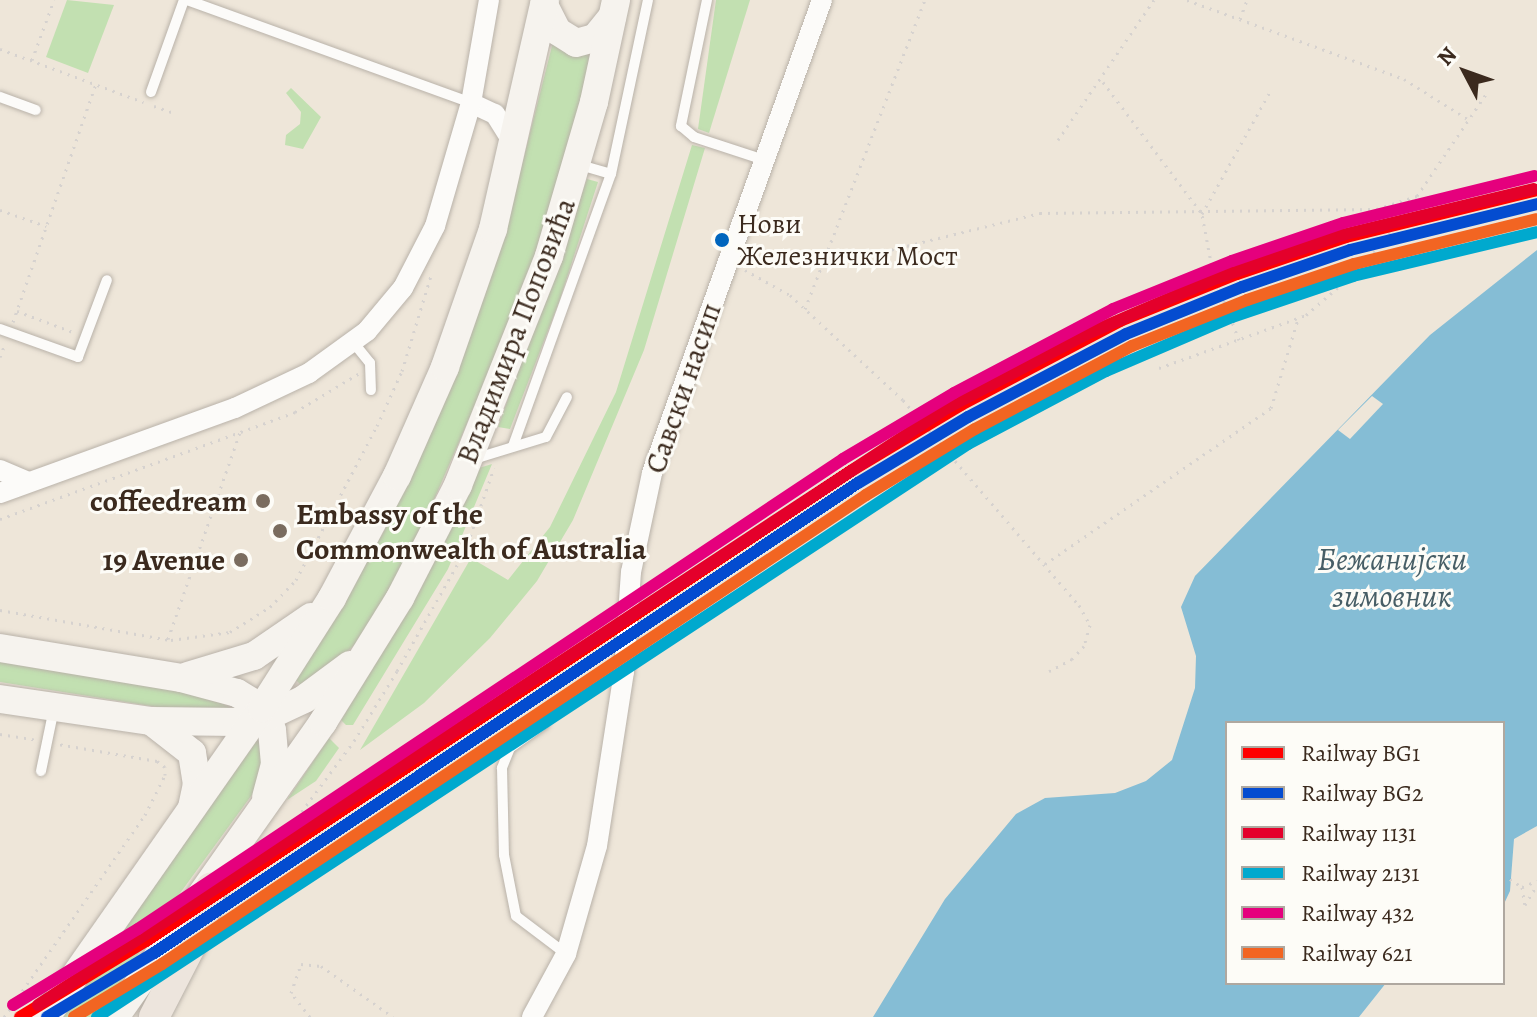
<!DOCTYPE html>
<html>
<head>
<meta charset="utf-8">
<style>
  body { margin:0 }
  #map { position:relative; width:1537px; height:1017px; overflow:hidden; background:#eee6d9; font-family:Alegreya,serif }
  div>[style] { position:absolute }
  [style*='--x'] { left:calc(var(--x)*1px); top:calc(var(--y)*1px); width:calc(var(--w)*1px); rotate:calc(var(--a)*1deg) }
  .green>* { inset:0; background:#c2e0b1 }
  .water>* { inset:0; background:#85bdd5 }
  .pier>* { inset:0; background:#eee6d9 }
  .path>* { height:3px; margin-top:-1.5px; transform-origin:0; background:repeating-linear-gradient(90deg,#d6d2cf 0 2px,transparent 0 8px) }
  .roads { filter:drop-shadow(0 0 2px #b9b2a9) drop-shadow(0 0 2px #b9b2a9) }
  .lane>* { height:10px; margin:-5px; padding:0 5px; transform-origin:5px; border-radius:5px; background:#fcfbf9 }
  .street>* { height:20px; margin:-10px; padding:0 10px; transform-origin:10px; border-radius:10px; background:#fcfbf9 }
  .secondary>* { height:28px; margin:-14px; padding:0 14px; transform-origin:14px; border-radius:14px; background:#f6f3ee }
  .primary>* { height:30px; margin:-15px; padding:0 15px; transform-origin:15px; border-radius:15px; background:#ede5dd }
  .rail-1>* { height:12px; margin:-6px; padding:0 6px; transform-origin:6px; border-radius:6px; background:#f00 }
  .rail-2>* { height:12px; margin:-6px; padding:0 6px; transform-origin:6px; border-radius:6px; background:#044cd0 }
  .rail-3>* { height:12px; margin:-6px; padding:0 6px; transform-origin:6px; border-radius:6px; background:#e4002b }
  .rail-4>* { height:12px; margin:-6px; padding:0 6px; transform-origin:6px; border-radius:6px; background:#00a9ce }
  .rail-5>* { height:12px; margin:-6px; padding:0 6px; transform-origin:6px; border-radius:6px; background:#e5007d }
  .rail-6>* { height:12px; margin:-6px; padding:0 6px; transform-origin:6px; border-radius:6px; background:#f26522 }
  .dots>* { width:22px; height:22px; translate:-50% -50%; box-sizing:border-box; border:4px solid #fdfcf7; border-radius:50% }
  span { translate:-50% -50%; white-space:nowrap; text-align:center; line-height:1.15; -webkit-text-stroke:6px #fdfcf7; paint-order:stroke }
  .bus-label { font-size:28px; color:#3b2a1e }
  .left { translate:0 -50%; text-align:left }
  .street-label { font-size:30px; color:#3b2a1e }
  .poi-label { font-size:30px; color:#3b2a1e; font-weight:700 }
  .right { translate:-100% -50%; text-align:right }
  .water-label { font-size:32px; color:#475e66; font-style:italic }
  .legend { position:absolute; left:1225px; top:721px; width:280px; height:264px; box-sizing:border-box; background:#fdfcf7; border:2px solid #afa8a0; margin:0; padding:10px 14px; list-style:none; font-size:24px; color:#3b2a1e }
  .legend li { display:flex; align-items:center; gap:16px; height:40px }
  .legend b { width:40px; border:2px solid #afa8a0 }
  .north { position:absolute; left:1425px; top:32px; width:80px; height:80px; -webkit-text-stroke:6px #fdfcf7; paint-order:stroke; rotate:311deg; font-size:22px; font-weight:700; line-height:32px; text-align:center; color:#3b2a1e }
  .north::after { content:''; display:block; margin:auto; width:28px; height:36px; background:#3b2a1e; clip-path:polygon(50% 0,100% 100%,50% 72%,0 100%) }
</style>
</head>
<body>
<div id="map">
  <div class="green">
    <i style="clip-path:polygon(67px 0,114px 5px,88px 73px,46px 57px)"></i>
    <i style="clip-path:polygon(716px 0,750px 0,709px 133px,698px 129px)"></i>
    <i style="clip-path:polygon(553px 42px,593px 47px,568px 150px,518px 306px,413px 548px,359px 641px,305px 689px,296px 680px,383px 533px,425px 445px,512px 204px)"></i>
    <i style="clip-path:polygon(291px 88px,321px 117px,303px 149px,285px 145px,286px 135px,300px 124px,301px 112px,286px 93px)"></i>
    <i style="clip-path:polygon(692px 145px,705px 148px,644px 350px,573px 520px,537px 581px,490px 638px,424px 703px,360px 750px,471px 558px,508px 580px,550px 527px,616px 392px)"></i>
    <i style="clip-path:polygon(587px 179px,598px 182px,559px 302px,510px 429px,498px 427px)"></i>
    <i style="clip-path:polygon(492px 464px,448px 569px,353px 725px,346px 725px,341px 720px,419px 592px,479px 468px)"></i>
    <i style="clip-path:polygon(0 662px,201px 693px,235px 710px,176px 710px,0 682px)"></i>
    <i style="clip-path:polygon(260px 736px,265px 746px,257px 788px,159px 922px,98px 1017px,62px 1017px)"></i>
    <i style="clip-path:polygon(329px 738px,339px 748px,316px 781px,287px 800px)"></i>
  </div>
  <div class="water">
    <i style="clip-path:polygon(1537px 250px,1537px 826px,1514px 839px,1510px 891px,1503px 906px,1503px 723px,1227px 723px,1227px 983px,1386px 983px,1359px 1017px,873px 1017px,945px 899px,1016px 814px,1045px 798px,1115px 793px,1146px 781px,1172px 760px,1195px 688px,1196px 656px,1181px 607px,1195px 576px,1430px 335px)"></i>
  </div>
  <div class="pier">
    <i style="clip-path:polygon(1372px 396px,1383px 404px,1350px 439px,1338px 430px)"></i>
  </div>
  <div class="path">
    <i style="--x:1187;--y:0;--w:231;--a:20"></i>
    <i style="--x:1404;--y:79;--w:77;--a:32.2"></i>
    <i style="--x:1240;--y:19;--w:20;--a:-70"></i>
    <i style="--x:0;--y:49;--w:153;--a:20.3"></i>
    <i style="--x:32;--y:60;--w:64;--a:-69.9"></i>
    <i style="--x:1103;--y:82;--w:165;--a:53.1"></i>
    <i style="--x:154;--y:106;--w:21;--a:19"></i>
    <i style="--x:1058;--y:140;--w:170;--a:-55.6"></i>
    <i style="--x:0;--y:210;--w:49;--a:19.2"></i>
    <i style="--x:825;--y:259;--w:20;--a:6"></i>
    <i style="--x:845;--y:261;--w:201;--a:-13.8"></i>
    <i style="--x:1040;--y:213;--w:337;--a:-0.7"></i>
    <i style="--x:1377;--y:209;--w:42;--a:-18"></i>
    <i style="--x:1417;--y:196;--w:123;--a:-55.9"></i>
    <i style="--x:745;--y:270;--w:51;--a:29.1"></i>
    <i style="--x:790;--y:295;--w:154;--a:42.9"></i>
    <i style="--x:903;--y:400;--w:270;--a:49.4"></i>
    <i style="--x:1079;--y:605;--w:23;--a:61"></i>
    <i style="--x:1090;--y:625;--w:22;--a:106"></i>
    <i style="--x:1084;--y:646;--w:18;--a:133"></i>
    <i style="--x:1072;--y:659;--w:26;--a:152"></i>
    <i style="--x:805;--y:309;--w:331;--a:-68.8"></i>
    <i style="--x:17;--y:311;--w:60;--a:20.6"></i>
    <i style="--x:13;--y:322;--w:252;--a:-70.8"></i>
    <i style="--x:1239;--y:340;--w:72;--a:-111.2"></i>
    <i style="--x:1213;--y:273;--w:60;--a:-100.6"></i>
    <i style="--x:1202;--y:214;--w:142;--a:-60.9"></i>
    <i style="--x:0;--y:357;--w:14;--a:-69"></i>
    <i style="--x:1159;--y:368;--w:156;--a:-19.8"></i>
    <i style="--x:1306;--y:315;--w:77;--a:-40.8"></i>
    <i style="--x:1364;--y:265;--w:87;--a:-52.5"></i>
    <i style="--x:0;--y:519;--w:314;--a:-19.9"></i>
    <i style="--x:295;--y:412;--w:74;--a:-31.1"></i>
    <i style="--x:1045;--y:564;--w:275;--a:-34.6"></i>
    <i style="--x:1271;--y:408;--w:93;--a:-73.1"></i>
    <i style="--x:0;--y:610;--w:174;--a:10"></i>
    <i style="--x:171;--y:640;--w:60;--a:-7.7"></i>
    <i style="--x:230;--y:632;--w:47;--a:-32"></i>
    <i style="--x:270;--y:607;--w:37;--a:-46"></i>
    <i style="--x:296;--y:580;--w:174;--a:-62.3"></i>
    <i style="--x:377;--y:426;--w:60;--a:-65.6"></i>
    <i style="--x:402;--y:371;--w:103;--a:-73.1"></i>
    <i style="--x:168;--y:639;--w:219;--a:-70.8"></i>
    <i style="--x:0;--y:734;--w:36;--a:9"></i>
    <i style="--x:1510;--y:879;--w:14;--a:34"></i>
    <i style="--x:1522;--y:887;--w:18;--a:81"></i>
    <i style="--x:1522;--y:887;--w:16;--a:-22"></i>
    <i style="--x:1525;--y:905;--w:23;--a:-59"></i>
    <i style="--x:230;--y:908;--w:208;--a:-53.4"></i>
    <i style="--x:354;--y:741;--w:82;--a:-58.4"></i>
    <i style="--x:397;--y:671;--w:138;--a:-60.5"></i>
    <i style="--x:465;--y:551;--w:88;--a:-70.7"></i>
    <i style="--x:4;--y:1017;--w:246;--a:-55.1"></i>
    <i style="--x:145;--y:815;--w:45;--a:-63.4"></i>
    <i style="--x:165;--y:775;--w:8;--a:-90"></i>
    <i style="--x:165;--y:767;--w:10;--a:-143"></i>
    <i style="--x:157;--y:761;--w:99;--a:-170.2"></i>
    <i style="--x:310;--y:1017;--w:31;--a:-128"></i>
    <i style="--x:291;--y:993;--w:31;--a:-71"></i>
    <i style="--x:301;--y:964;--w:20;--a:6"></i>
    <i style="--x:321;--y:966;--w:88;--a:35.3"></i>
  </div>
  <div class="roads">
    <div class="lane">
      <i style="--x:187;--y:0;--w:302;--a:19.9"></i>
      <i style="--x:707;--y:0;--w:129;--a:101.7"></i>
      <i style="--x:681;--y:126;--w:17;--a:40"></i>
      <i style="--x:694;--y:137;--w:74;--a:18.2"></i>
      <i style="--x:151;--y:92;--w:98;--a:-70.3"></i>
      <i style="--x:0;--y:97;--w:38;--a:20"></i>
      <i style="--x:580;--y:165;--w:32;--a:16"></i>
      <i style="--x:611;--y:174;--w:178;--a:-78"></i>
      <i style="--x:0;--y:329;--w:83;--a:19.7"></i>
      <i style="--x:78;--y:357;--w:82;--a:-69.4"></i>
      <i style="--x:353;--y:342;--w:27;--a:51"></i>
      <i style="--x:370;--y:363;--w:27;--a:88"></i>
      <i style="--x:513;--y:446;--w:289;--a:-70.2"></i>
      <i style="--x:474;--y:459;--w:75;--a:-17"></i>
      <i style="--x:546;--y:437;--w:45;--a:-62.3"></i>
      <i style="--x:544;--y:724;--w:42;--a:144.8"></i>
      <i style="--x:510;--y:748;--w:22;--a:112"></i>
      <i style="--x:502;--y:768;--w:87;--a:88.7"></i>
      <i style="--x:504;--y:855;--w:62;--a:78.9"></i>
      <i style="--x:516;--y:916;--w:63;--a:37.2"></i>
      <i style="--x:41;--y:771;--w:64;--a:-78.3"></i>
    </div>
    <div class="street">
      <i style="--x:471;--y:103;--w:26;--a:25"></i>
      <i style="--x:495;--y:114;--w:36;--a:58"></i>
      <i style="--x:0;--y:470;--w:30;--a:23"></i>
      <i style="--x:0;--y:493;--w:250;--a:-19.9"></i>
      <i style="--x:235;--y:408;--w:82;--a:-25.3"></i>
      <i style="--x:309;--y:373;--w:72;--a:-35.9"></i>
      <i style="--x:367;--y:331;--w:56;--a:-50.1"></i>
      <i style="--x:403;--y:288;--w:70;--a:-62.7"></i>
      <i style="--x:435;--y:226;--w:128;--a:-73.7"></i>
      <i style="--x:471;--y:103;--w:105;--a:-80.1"></i>
      <i style="--x:532;--y:1017;--w:72;--a:-61.6"></i>
      <i style="--x:566;--y:954;--w:112;--a:-74"></i>
      <i style="--x:597;--y:846;--w:176;--a:-81.2"></i>
      <i style="--x:624;--y:672;--w:100;--a:-86"></i>
      <i style="--x:631;--y:572;--w:101;--a:-78"></i>
      <i style="--x:652;--y:473;--w:503;--a:-70.23"></i>
    </div>
    <div class="secondary">
      <i style="--x:544;--y:5;--w:29;--a:63"></i>
      <i style="--x:557;--y:31;--w:22;--a:32"></i>
      <i style="--x:576;--y:43;--w:20;--a:-15"></i>
      <i style="--x:595;--y:38;--w:27;--a:-51"></i>
      <i style="--x:0;--y:648;--w:183;--a:9.4"></i>
      <i style="--x:181;--y:678;--w:58;--a:15"></i>
      <i style="--x:237;--y:693;--w:29;--a:31"></i>
      <i style="--x:262;--y:708;--w:24;--a:66"></i>
      <i style="--x:272;--y:730;--w:34;--a:85"></i>
      <i style="--x:275;--y:764;--w:34;--a:105"></i>
      <i style="--x:188;--y:676;--w:69;--a:-16.9"></i>
      <i style="--x:254;--y:656;--w:69;--a:-34.4"></i>
      <i style="--x:0;--y:699;--w:153;--a:8.3"></i>
      <i style="--x:151;--y:721;--w:86;--a:0.7"></i>
      <i style="--x:237;--y:722;--w:32;--a:-11"></i>
      <i style="--x:268;--y:716;--w:40;--a:-25"></i>
      <i style="--x:304;--y:699;--w:57;--a:-36.5"></i>
      <i style="--x:151;--y:721;--w:52;--a:38"></i>
      <i style="--x:192;--y:753;--w:31;--a:81"></i>
      <i style="--x:197;--y:784;--w:24;--a:102"></i>
      <i style="--x:46;--y:1017;--w:377;--a:-55"></i>
      <i style="--x:262;--y:708;--w:130;--a:-57.5"></i>
      <i style="--x:332;--y:598;--w:138;--a:-62"></i>
      <i style="--x:397;--y:476;--w:119;--a:-66.2"></i>
      <i style="--x:445;--y:367;--w:146;--a:-70.8"></i>
      <i style="--x:493;--y:229;--w:235;--a:-77.2"></i>
      <i style="--x:115;--y:1017;--w:361;--a:-54.8"></i>
      <i style="--x:323;--y:722;--w:146;--a:-58.2"></i>
      <i style="--x:400;--y:598;--w:127;--a:-62.8"></i>
      <i style="--x:458;--y:485;--w:246;--a:-68.3"></i>
      <i style="--x:549;--y:256;--w:160;--a:-73.7"></i>
      <i style="--x:594;--y:102;--w:104;--a:-77.8"></i>
    </div>
    <div class="primary">
      <i style="--x:154;--y:1017;--w:100;--a:-62.7"></i>
      <i style="--x:200;--y:928;--w:42;--a:-75"></i>
    </div>
  </div>
  <div class="rail-1">
    <i style="--x:20;--y:1017;--w:147;--a:-31.1"></i>
    <i style="--x:146;--y:941;--w:847;--a:-33.69"></i>
    <i style="--x:851;--y:471;--w:128;--a:-31"></i>
    <i style="--x:961;--y:405;--w:180;--a:-27.8"></i>
    <i style="--x:1120;--y:321;--w:126;--a:-21.9"></i>
    <i style="--x:1237;--y:274;--w:115;--a:-18.7"></i>
    <i style="--x:1346;--y:237;--w:197;--a:-13.8"></i>
  </div>
  <div class="rail-2">
    <i style="--x:47;--y:1017;--w:125;--a:-30.9"></i>
    <i style="--x:154;--y:953;--w:846;--a:-33.73"></i>
    <i style="--x:858;--y:483;--w:128;--a:-31"></i>
    <i style="--x:968;--y:417;--w:178;--a:-27.7"></i>
    <i style="--x:1126;--y:334;--w:125;--a:-22.1"></i>
    <i style="--x:1242;--y:287;--w:114;--a:-18.9"></i>
    <i style="--x:1350;--y:250;--w:193;--a:-13.8"></i>
  </div>
  <div class="rail-3">
    <i style="--x:38;--y:1005;--w:1088;--a:-33.3"></i>
    <i style="--x:947;--y:408;--w:158;--a:-27.9"></i>
    <i style="--x:1087;--y:334;--w:142;--a:-23.3"></i>
    <i style="--x:1217;--y:278;--w:132;--a:-19"></i>
    <i style="--x:1342;--y:235;--w:197;--a:-13.5"></i>
  </div>
  <div class="rail-4">
    <i style="--x:97;--y:1017;--w:1043;--a:-33.34"></i>
    <i style="--x:968;--y:444;--w:156;--a:-27.9"></i>
    <i style="--x:1106;--y:371;--w:137;--a:-23.2"></i>
    <i style="--x:1232;--y:317;--w:128;--a:-18.7"></i>
    <i style="--x:1353;--y:276;--w:189;--a:-13.4"></i>
  </div>
  <div class="rail-5">
    <i style="--x:13;--y:1005;--w:146;--a:-31.3"></i>
    <i style="--x:138;--y:929;--w:847;--a:-33.69"></i>
    <i style="--x:843;--y:459;--w:129;--a:-30.7"></i>
    <i style="--x:954;--y:393;--w:180;--a:-27.8"></i>
    <i style="--x:1113;--y:309;--w:128;--a:-22"></i>
    <i style="--x:1232;--y:261;--w:117;--a:-18.9"></i>
    <i style="--x:1343;--y:223;--w:197;--a:-13.8"></i>
  </div>
  <div class="rail-6">
    <i style="--x:74;--y:1017;--w:103;--a:-31.1"></i>
    <i style="--x:162;--y:964;--w:846;--a:-33.67"></i>
    <i style="--x:866;--y:495;--w:127;--a:-31.2"></i>
    <i style="--x:975;--y:429;--w:178;--a:-27.9"></i>
    <i style="--x:1132;--y:346;--w:124;--a:-21.8"></i>
    <i style="--x:1247;--y:300;--w:113;--a:-18.6"></i>
    <i style="--x:1354;--y:264;--w:188;--a:-13.8"></i>
  </div>
  <div class="dots">
    <i style="left:722px;top:240px;background:#0065bd"></i>
    <i style="left:263px;top:501px;background:#7a6c5f"></i>
    <i style="left:280px;top:531px;background:#7a6c5f"></i>
    <i style="left:241px;top:560px;background:#7a6c5f"></i>
  </div>
  <div class="bus-label">
    <span class="left" style="left:737px;top:240px">Нови<br>Железнички Мост</span>
  </div>
  <div class="street-label">
    <span style="left:516px;top:331px;rotate:-69deg">Владимира Поповића</span>
    <span style="left:683px;top:388px;rotate:-71deg">Савски насип</span>
  </div>
  <div class="poi-label">
    <span class="right" style="left:247px;top:501px">coffeedream</span>
    <span class="left" style="left:296px;top:531px">Embassy of the<br>Commonwealth of Australia</span>
    <span class="right" style="left:225px;top:560px">19 Avenue</span>
  </div>
  <div class="water-label">
    <span style="left:1392px;top:578px">Бежанијски<br>зимовник</span>
  </div>
  <ul class="legend">
  <li><b style="height:10px;background:#f00"></b>Railway BG1</li>
  <li><b style="height:10px;background:#044cd0"></b>Railway BG2</li>
  <li><b style="height:10px;background:#e4002b"></b>Railway 1131</li>
  <li><b style="height:10px;background:#00a9ce"></b>Railway 2131</li>
  <li><b style="height:10px;background:#e5007d"></b>Railway 432</li>
  <li><b style="height:10px;background:#f26522"></b>Railway 621</li>
  </ul>
  <div class="north">N</div>
</div>
</body>
</html>
